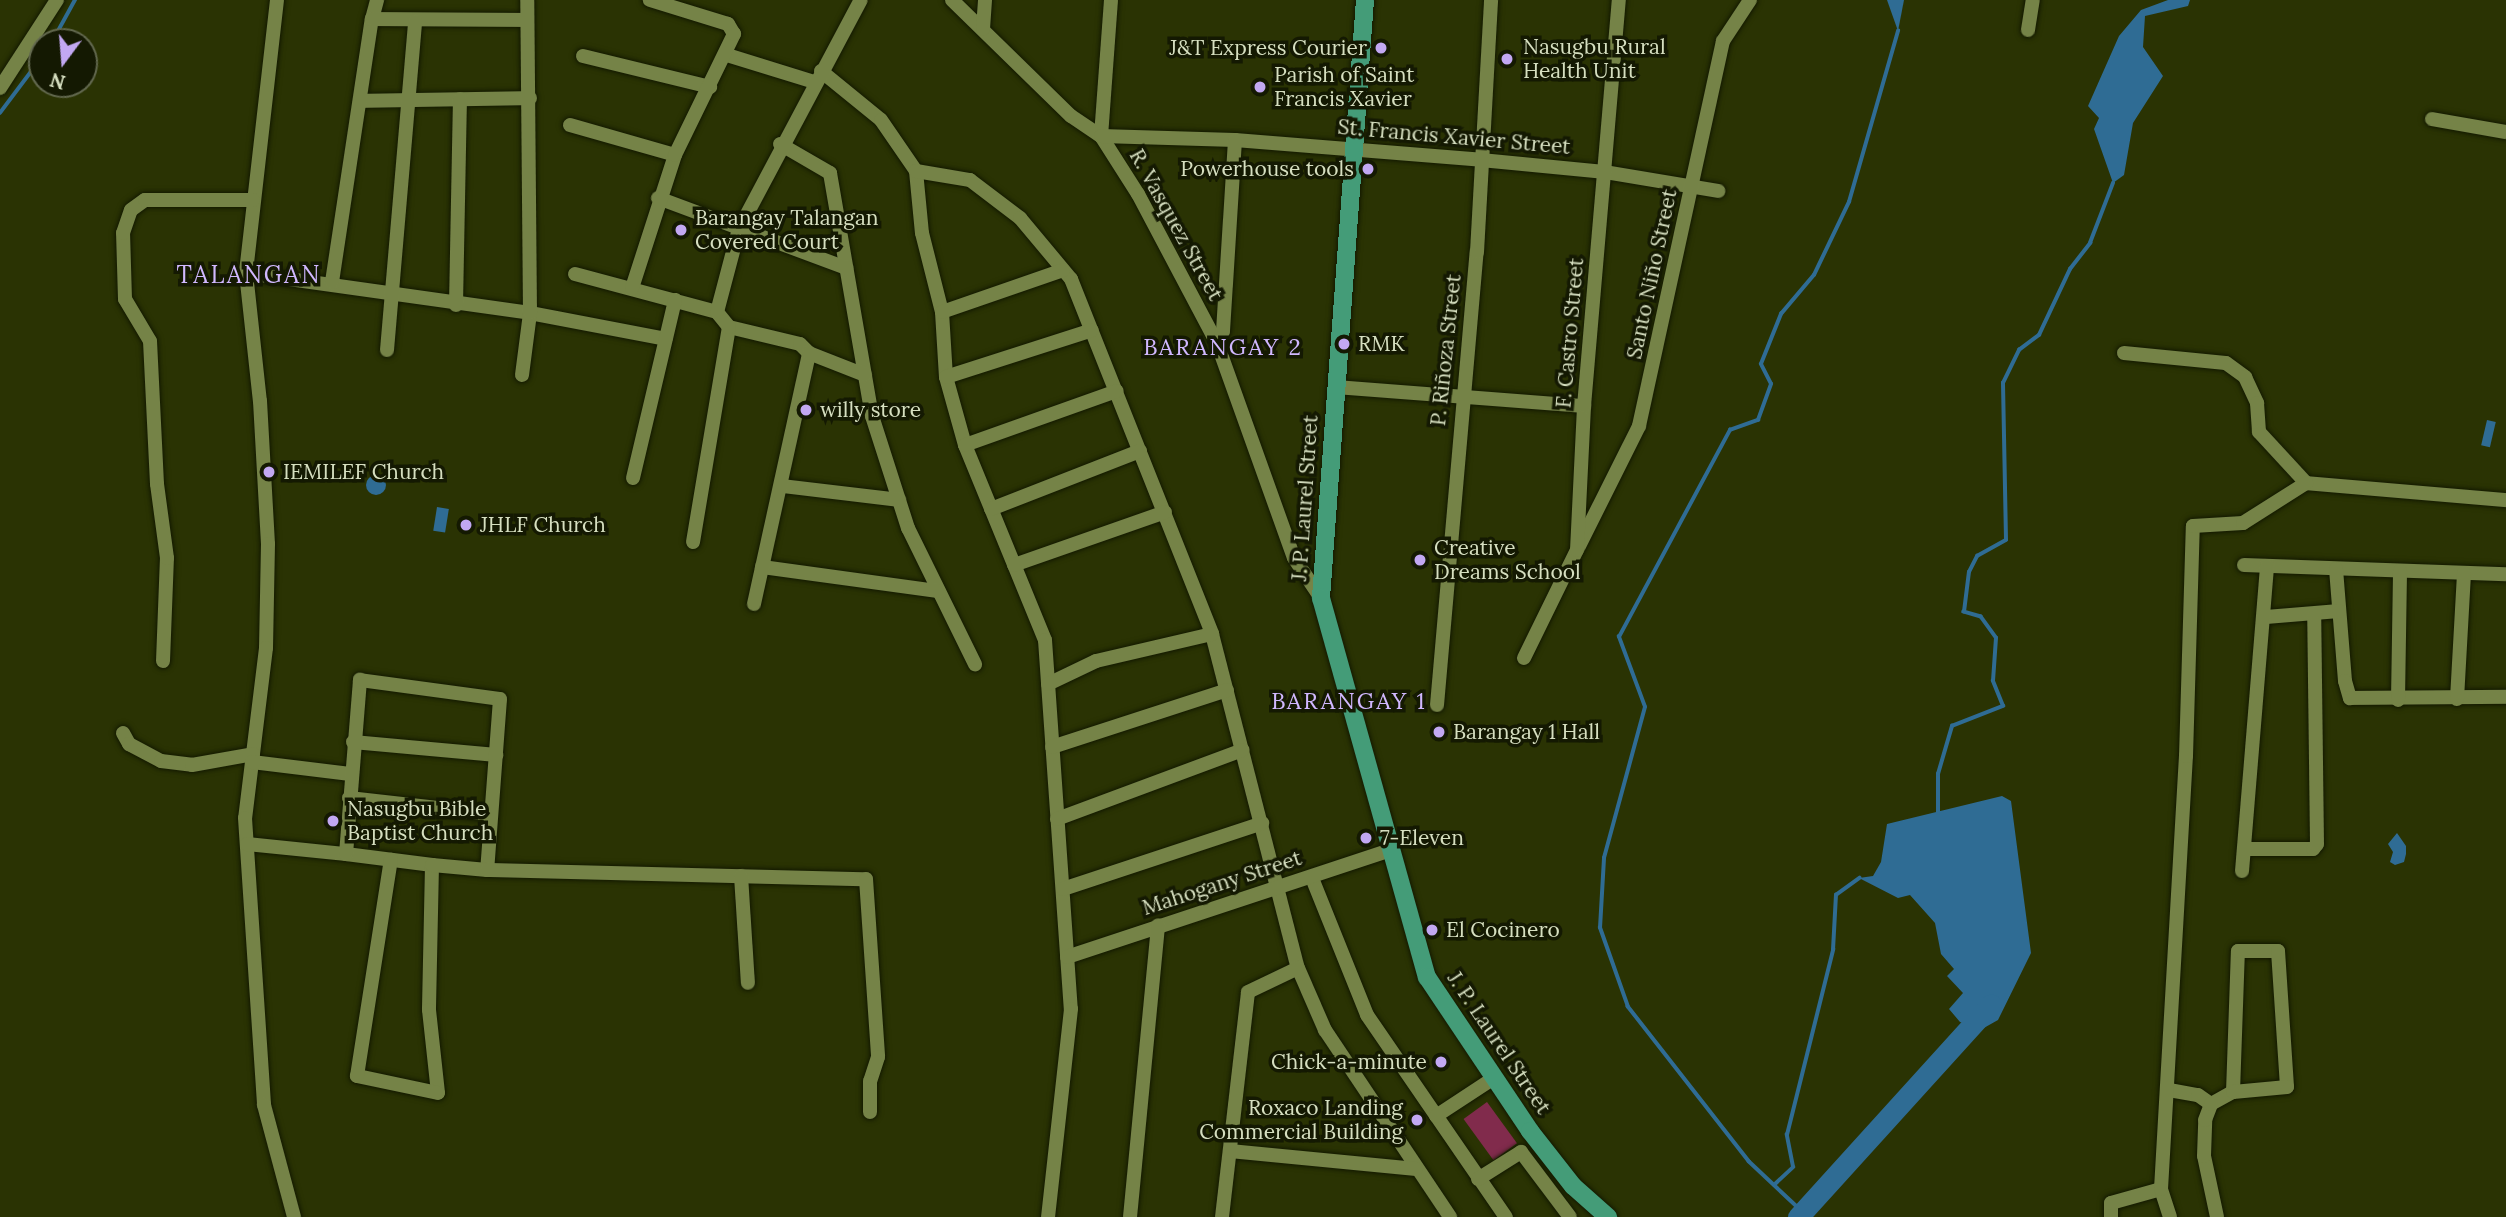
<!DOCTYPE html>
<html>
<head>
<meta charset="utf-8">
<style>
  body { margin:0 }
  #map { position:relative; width:2506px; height:1217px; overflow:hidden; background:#2a3303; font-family:Lora,serif }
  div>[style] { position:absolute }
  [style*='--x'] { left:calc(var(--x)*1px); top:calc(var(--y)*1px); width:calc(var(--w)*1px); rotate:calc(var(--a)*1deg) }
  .green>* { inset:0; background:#812b4c; transform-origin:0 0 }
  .water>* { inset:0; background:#2f6c94; transform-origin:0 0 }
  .round { border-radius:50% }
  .stream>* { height:3.5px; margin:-1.75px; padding:0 1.75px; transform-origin:1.75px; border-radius:1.75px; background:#2f6c94 }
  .river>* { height:21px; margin:-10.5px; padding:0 10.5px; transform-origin:10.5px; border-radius:10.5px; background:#2f6c94 }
  .roads { filter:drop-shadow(0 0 2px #131900) drop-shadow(0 0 2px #131900) }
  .street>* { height:14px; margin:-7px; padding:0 7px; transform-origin:7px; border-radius:7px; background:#758347 }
  .primary>* { height:18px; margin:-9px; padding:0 9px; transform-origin:9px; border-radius:9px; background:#449c78 }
  .dots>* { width:19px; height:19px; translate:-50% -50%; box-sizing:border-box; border:4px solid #141902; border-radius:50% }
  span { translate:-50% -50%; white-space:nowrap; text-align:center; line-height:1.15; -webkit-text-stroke:7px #141902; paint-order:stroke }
  .poi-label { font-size:21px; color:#d6dfc0 }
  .left { translate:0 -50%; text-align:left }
  .right { translate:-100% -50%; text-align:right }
  .street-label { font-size:21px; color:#d6dfc0 }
  .neighbourhood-label { font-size:23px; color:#d1b8ff; letter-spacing:2px }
  .quarter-label { font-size:24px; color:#d1b8ff; letter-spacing:2px }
  .north { position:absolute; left:28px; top:28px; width:70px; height:70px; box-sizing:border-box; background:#141902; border:2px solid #62684e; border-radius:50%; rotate:196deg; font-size:19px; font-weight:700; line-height:28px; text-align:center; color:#d6dfc0 }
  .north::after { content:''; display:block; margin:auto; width:24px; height:32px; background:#c2a8f2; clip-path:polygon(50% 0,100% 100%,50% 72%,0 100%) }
</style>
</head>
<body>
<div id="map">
  <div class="green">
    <i style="left:1487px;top:1102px;width:51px;height:29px;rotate:54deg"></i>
  </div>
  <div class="water">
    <i style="clip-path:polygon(1887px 0,1904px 0,1898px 31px)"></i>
    <i style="clip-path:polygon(2168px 0,2190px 0,2188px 6px,2145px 16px,2143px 47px,2163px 76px,2133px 123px,2124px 175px,2113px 183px,2094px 129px,2099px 118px,2088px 106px,2119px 36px,2141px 10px)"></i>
    <i style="left:2487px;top:420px;width:9px;height:26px;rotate:13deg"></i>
    <i class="round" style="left:366px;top:475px;width:20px;height:20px"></i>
    <i style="left:437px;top:507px;width:12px;height:24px;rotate:9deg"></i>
    <i style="clip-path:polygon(2002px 796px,2011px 801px,2031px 953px,1998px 1020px,1982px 1029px,1960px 1022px,1949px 1009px,1963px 993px,1947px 976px,1954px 969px,1941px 954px,1935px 923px,1910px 895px,1898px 898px,1859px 878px,1873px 876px,1881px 862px,1887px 824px)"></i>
    <i style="clip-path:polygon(2397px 833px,2406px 846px,2406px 854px,2404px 862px,2395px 865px,2390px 862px,2393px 852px,2388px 844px)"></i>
  </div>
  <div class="stream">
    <i style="--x:52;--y:42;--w:48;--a:-61.3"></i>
    <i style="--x:0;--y:113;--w:70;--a:-53.1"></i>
    <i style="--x:1938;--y:813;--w:39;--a:-90"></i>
    <i style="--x:1938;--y:774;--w:50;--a:-73.7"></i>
    <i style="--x:1952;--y:726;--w:55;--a:-21.4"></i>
    <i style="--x:2003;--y:706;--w:27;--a:-112"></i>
    <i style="--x:1993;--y:681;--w:43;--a:-86"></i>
    <i style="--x:1996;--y:638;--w:26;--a:-126"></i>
    <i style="--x:1981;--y:617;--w:18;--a:-164"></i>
    <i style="--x:1964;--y:612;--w:40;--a:-82.9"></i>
    <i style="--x:1969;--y:572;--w:18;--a:-63"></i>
    <i style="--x:1977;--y:556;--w:33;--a:-29"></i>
    <i style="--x:2006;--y:540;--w:157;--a:-91.1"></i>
    <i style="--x:2003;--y:383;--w:37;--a:-64"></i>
    <i style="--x:2019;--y:350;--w:25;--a:-37"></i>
    <i style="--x:2039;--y:335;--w:73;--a:-64.8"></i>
    <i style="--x:2070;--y:269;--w:33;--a:-52"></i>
    <i style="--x:2090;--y:243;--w:64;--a:-69"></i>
    <i style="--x:1774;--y:1185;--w:26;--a:-43"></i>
    <i style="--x:1793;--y:1167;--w:33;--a:-101"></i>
    <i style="--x:1787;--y:1135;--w:191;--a:-76"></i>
    <i style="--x:1833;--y:950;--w:55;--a:-86.9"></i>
    <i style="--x:1836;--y:895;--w:29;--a:-36"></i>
    <i style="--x:1800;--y:1210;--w:70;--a:-136.7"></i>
    <i style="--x:1749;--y:1162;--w:197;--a:-128"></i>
    <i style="--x:1628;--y:1007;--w:84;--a:-109.5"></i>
    <i style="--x:1600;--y:928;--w:70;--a:-86.7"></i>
    <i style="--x:1604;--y:858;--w:156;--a:-74.8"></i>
    <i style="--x:1645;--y:707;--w:75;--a:-110.4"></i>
    <i style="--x:1619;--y:637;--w:235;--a:-61.8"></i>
    <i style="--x:1730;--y:430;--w:30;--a:-20"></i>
    <i style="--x:1758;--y:420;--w:38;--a:-70"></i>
    <i style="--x:1771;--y:384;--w:22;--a:-117"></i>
    <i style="--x:1761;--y:364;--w:54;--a:-68.2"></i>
    <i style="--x:1781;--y:314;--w:51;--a:-49.8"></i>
    <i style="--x:1814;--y:275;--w:81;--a:-64.4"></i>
    <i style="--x:1849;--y:202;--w:178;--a:-74"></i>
  </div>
  <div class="river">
    <i style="--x:1798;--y:1217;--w:287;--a:-47.8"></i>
  </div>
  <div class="roads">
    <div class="street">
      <i style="--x:277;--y:0;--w:275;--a:96.5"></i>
      <i style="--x:246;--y:273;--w:129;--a:83.8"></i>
      <i style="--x:260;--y:401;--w:143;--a:86.8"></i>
      <i style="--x:268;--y:544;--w:104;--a:91.1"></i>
      <i style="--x:266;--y:648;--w:171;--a:97"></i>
      <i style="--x:245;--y:818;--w:288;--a:86.2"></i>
      <i style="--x:264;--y:1105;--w:116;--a:75"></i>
      <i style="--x:952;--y:0;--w:166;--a:44.3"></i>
      <i style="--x:1071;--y:116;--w:36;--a:34"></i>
      <i style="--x:1101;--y:136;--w:69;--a:57.5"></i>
      <i style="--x:1138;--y:194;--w:169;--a:62.1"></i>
      <i style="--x:1217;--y:343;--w:228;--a:70.3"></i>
      <i style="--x:1294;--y:558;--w:48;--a:56"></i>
      <i style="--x:1111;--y:0;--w:136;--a:94.2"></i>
      <i style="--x:1101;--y:136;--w:134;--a:1.7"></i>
      <i style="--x:1235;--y:140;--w:247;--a:4.6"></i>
      <i style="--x:1481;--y:160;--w:125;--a:5.5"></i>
      <i style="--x:1605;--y:172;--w:115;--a:9.5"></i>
      <i style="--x:372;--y:19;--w:20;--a:-75"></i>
      <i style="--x:983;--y:29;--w:29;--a:-86"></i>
      <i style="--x:2028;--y:30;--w:30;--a:-81"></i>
      <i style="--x:727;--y:55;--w:91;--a:17.2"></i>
      <i style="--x:583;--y:56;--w:131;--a:13.7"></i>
      <i style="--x:821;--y:71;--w:77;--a:39.2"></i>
      <i style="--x:881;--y:120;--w:62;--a:55.5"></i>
      <i style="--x:916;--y:171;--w:62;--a:84.5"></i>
      <i style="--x:922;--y:233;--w:81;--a:75.8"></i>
      <i style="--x:942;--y:312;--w:65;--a:86.5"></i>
      <i style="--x:946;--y:377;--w:71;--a:74.4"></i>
      <i style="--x:965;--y:445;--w:211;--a:67.7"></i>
      <i style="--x:1045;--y:640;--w:370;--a:86"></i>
      <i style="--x:1071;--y:1009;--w:209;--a:96.3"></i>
      <i style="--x:0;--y:88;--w:105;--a:-57.1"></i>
      <i style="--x:360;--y:101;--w:170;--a:-1"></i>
      <i style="--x:2432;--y:119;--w:75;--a:10"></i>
      <i style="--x:570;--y:125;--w:109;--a:15.9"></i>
      <i style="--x:780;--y:144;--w:58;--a:30.1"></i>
      <i style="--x:830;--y:173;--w:247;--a:80.2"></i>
      <i style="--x:872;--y:416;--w:118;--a:72.2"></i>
      <i style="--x:908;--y:528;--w:152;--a:63.8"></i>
      <i style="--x:916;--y:171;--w:55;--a:9.5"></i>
      <i style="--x:970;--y:180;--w:63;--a:37.2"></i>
      <i style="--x:1020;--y:218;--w:80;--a:50.1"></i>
      <i style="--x:1071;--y:279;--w:382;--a:68.3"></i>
      <i style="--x:1212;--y:634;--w:345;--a:75.6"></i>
      <i style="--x:1298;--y:968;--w:68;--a:66.5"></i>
      <i style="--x:1325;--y:1030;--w:225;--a:56.2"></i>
      <i style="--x:658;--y:198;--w:201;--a:20.4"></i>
      <i style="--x:246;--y:273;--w:287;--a:8"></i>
      <i style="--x:530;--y:313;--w:138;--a:10.8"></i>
      <i style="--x:575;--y:274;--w:147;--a:15"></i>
      <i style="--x:332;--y:282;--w:266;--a:-81.4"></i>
      <i style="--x:372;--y:19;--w:154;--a:0.4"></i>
      <i style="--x:632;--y:288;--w:140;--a:-72.1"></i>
      <i style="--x:675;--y:155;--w:135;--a:-64"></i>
      <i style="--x:734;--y:34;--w:12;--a:-121"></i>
      <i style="--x:728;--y:24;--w:82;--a:-162.9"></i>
      <i style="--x:456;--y:305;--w:206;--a:-88.9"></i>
      <i style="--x:942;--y:312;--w:128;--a:-19.1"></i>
      <i style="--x:729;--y:327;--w:73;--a:13.5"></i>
      <i style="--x:800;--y:344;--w:13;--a:45"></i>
      <i style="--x:1217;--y:343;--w:13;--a:-63"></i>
      <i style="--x:1223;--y:331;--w:191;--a:-86.4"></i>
      <i style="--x:387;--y:350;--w:330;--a:-85.1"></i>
      <i style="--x:2124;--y:353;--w:102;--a:5.6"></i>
      <i style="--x:2226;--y:363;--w:24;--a:36"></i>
      <i style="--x:2245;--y:377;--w:29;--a:65"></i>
      <i style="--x:2257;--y:403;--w:29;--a:86"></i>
      <i style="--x:2259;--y:432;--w:69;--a:47.3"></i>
      <i style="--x:2306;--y:483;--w:201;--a:4.9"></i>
      <i style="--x:522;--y:375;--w:63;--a:-82.6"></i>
      <i style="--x:530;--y:313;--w:313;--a:-90.5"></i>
      <i style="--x:946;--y:377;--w:153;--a:-17.8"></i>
      <i style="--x:1336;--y:387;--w:249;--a:4.4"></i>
      <i style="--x:965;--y:445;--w:161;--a:-19.6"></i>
      <i style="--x:633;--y:478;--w:183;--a:-76.7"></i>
      <i style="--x:782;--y:486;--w:118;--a:6.8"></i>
      <i style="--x:991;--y:509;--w:160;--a:-21.3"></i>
      <i style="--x:693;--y:542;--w:218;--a:-80.5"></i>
      <i style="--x:729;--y:327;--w:19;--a:-129"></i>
      <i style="--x:717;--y:312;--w:86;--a:-75.2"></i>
      <i style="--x:739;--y:229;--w:259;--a:-62"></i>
      <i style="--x:1579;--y:546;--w:134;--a:-63.4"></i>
      <i style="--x:1639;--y:426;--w:394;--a:-77.7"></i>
      <i style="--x:1723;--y:41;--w:49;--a:-56.6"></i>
      <i style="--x:1014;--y:565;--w:160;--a:-19.3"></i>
      <i style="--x:2244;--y:565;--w:262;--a:2"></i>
      <i style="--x:762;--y:567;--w:178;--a:7.8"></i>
      <i style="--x:2336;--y:569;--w:112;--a:85.4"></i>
      <i style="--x:2345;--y:681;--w:18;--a:74"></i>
      <i style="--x:2350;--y:698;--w:156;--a:-0.4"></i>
      <i style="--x:754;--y:604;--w:257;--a:-77.6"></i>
      <i style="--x:809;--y:353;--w:60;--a:21.4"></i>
      <i style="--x:2266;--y:617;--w:73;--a:-4.7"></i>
      <i style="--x:1524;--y:658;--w:120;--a:-63.9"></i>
      <i style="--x:1577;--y:550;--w:144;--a:-87.2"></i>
      <i style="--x:1584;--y:406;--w:408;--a:-85.1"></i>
      <i style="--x:163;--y:661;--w:103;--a:-87.8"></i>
      <i style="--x:167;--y:558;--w:75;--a:-97.7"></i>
      <i style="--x:157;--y:484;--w:143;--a:-92.8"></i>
      <i style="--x:150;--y:341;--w:49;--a:-120.8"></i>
      <i style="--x:125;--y:299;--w:66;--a:-91.7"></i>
      <i style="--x:123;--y:233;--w:24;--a:-71"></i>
      <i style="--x:131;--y:210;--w:17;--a:-36"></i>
      <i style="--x:145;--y:200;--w:108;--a:0"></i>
      <i style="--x:1048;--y:684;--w:53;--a:-25.6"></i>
      <i style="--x:1096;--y:661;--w:119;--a:-13.1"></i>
      <i style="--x:2457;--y:699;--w:126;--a:-86.8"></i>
      <i style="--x:2398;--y:700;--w:129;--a:-89.1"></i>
      <i style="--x:1437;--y:705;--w:455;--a:-85"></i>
      <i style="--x:1477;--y:252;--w:252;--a:-86.8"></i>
      <i style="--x:123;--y:733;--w:13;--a:61"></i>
      <i style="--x:129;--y:744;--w:36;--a:28"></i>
      <i style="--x:161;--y:761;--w:31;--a:7"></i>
      <i style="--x:192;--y:765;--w:62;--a:-10.2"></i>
      <i style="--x:353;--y:742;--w:144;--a:5.2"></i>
      <i style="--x:1052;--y:747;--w:184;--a:-18"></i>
      <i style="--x:252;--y:762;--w:99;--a:7"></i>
      <i style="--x:349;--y:798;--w:143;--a:6.4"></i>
      <i style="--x:1057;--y:819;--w:198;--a:-20.4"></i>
      <i style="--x:247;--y:844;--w:100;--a:5.8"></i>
      <i style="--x:346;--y:854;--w:87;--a:7.3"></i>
      <i style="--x:432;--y:865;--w:145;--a:91.2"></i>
      <i style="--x:429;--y:1010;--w:83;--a:83.8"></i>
      <i style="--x:438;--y:1093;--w:83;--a:-168.1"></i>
      <i style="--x:357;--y:1076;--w:219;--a:-81.1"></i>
      <i style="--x:2244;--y:849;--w:69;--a:0"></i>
      <i style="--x:2313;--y:849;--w:6;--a:-51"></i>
      <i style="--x:2317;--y:844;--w:230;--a:-90.7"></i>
      <i style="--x:346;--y:854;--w:175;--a:-85.4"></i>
      <i style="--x:360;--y:680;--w:141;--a:7.7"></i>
      <i style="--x:500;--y:699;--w:171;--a:94.3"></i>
      <i style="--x:487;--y:870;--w:55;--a:-174.8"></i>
      <i style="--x:487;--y:870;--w:379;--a:1.4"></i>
      <i style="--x:866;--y:879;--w:178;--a:86.1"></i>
      <i style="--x:878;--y:1057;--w:25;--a:108"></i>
      <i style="--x:870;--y:1081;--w:31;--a:90"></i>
      <i style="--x:2242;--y:871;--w:306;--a:-85.3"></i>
      <i style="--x:741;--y:876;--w:107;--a:86.3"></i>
      <i style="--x:1314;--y:883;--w:142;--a:68.1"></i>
      <i style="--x:1367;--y:1015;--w:245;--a:55.5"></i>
      <i style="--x:1063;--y:889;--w:210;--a:-18.3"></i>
      <i style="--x:1067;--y:957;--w:340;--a:-18.3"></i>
      <i style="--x:2169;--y:1090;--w:29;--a:10"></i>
      <i style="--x:2198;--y:1095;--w:16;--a:35"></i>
      <i style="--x:1436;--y:1116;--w:69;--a:-33.2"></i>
      <i style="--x:1230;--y:1151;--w:187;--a:5.5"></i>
      <i style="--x:1478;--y:1179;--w:51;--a:-32.1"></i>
      <i style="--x:1521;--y:1152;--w:81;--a:53"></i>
      <i style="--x:1130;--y:1217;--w:293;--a:-84.5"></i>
      <i style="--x:1222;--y:1217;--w:226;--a:-83.4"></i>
      <i style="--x:1248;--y:992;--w:55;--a:-25.6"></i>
      <i style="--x:2111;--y:1217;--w:14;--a:-90"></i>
      <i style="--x:2111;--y:1203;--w:52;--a:-15.6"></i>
      <i style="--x:2170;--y:1217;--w:29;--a:-108"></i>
      <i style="--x:2161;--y:1189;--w:434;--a:-86.7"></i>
      <i style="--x:2186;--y:756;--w:230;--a:-88.3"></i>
      <i style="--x:2193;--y:526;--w:50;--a:-3.4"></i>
      <i style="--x:2243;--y:523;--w:75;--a:-32.4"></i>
      <i style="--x:2217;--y:1217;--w:62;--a:-102"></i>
      <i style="--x:2204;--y:1156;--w:36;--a:-88"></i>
      <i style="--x:2205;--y:1120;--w:17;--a:-69"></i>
      <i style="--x:2211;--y:1104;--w:25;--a:-29"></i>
      <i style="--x:2233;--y:1092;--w:141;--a:-88"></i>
      <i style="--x:2238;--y:951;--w:40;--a:0"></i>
      <i style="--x:2278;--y:951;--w:136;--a:86.2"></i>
      <i style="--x:2287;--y:1087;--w:54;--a:174.7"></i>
    </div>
    <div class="primary">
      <i style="--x:1365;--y:0;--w:600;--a:94.21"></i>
      <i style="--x:1321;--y:598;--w:394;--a:74.4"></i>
      <i style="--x:1427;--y:977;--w:185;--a:56.2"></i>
      <i style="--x:1530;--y:1131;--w:70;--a:52"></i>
      <i style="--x:1573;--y:1186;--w:47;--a:41.5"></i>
    </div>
  </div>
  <div class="dots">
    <i style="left:1381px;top:48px;background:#c2a8f2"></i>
    <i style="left:1507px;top:59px;background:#c2a8f2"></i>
    <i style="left:1260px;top:87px;background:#c2a8f2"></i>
    <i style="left:1368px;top:169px;background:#c2a8f2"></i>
    <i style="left:681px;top:230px;background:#c2a8f2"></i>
    <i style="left:1344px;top:344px;background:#c2a8f2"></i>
    <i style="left:806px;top:410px;background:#c2a8f2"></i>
    <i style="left:269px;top:472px;background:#c2a8f2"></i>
    <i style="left:466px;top:525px;background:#c2a8f2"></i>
    <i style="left:1420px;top:560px;background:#c2a8f2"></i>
    <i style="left:1439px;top:732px;background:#c2a8f2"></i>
    <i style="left:333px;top:821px;background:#c2a8f2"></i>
    <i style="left:1366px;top:838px;background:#c2a8f2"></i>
    <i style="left:1432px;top:930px;background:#c2a8f2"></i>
    <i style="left:1441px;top:1062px;background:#c2a8f2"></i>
    <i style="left:1417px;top:1120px;background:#c2a8f2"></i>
  </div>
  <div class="poi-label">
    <span class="left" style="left:1523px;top:59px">Nasugbu Rural<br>Health Unit</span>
    <span class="right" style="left:1367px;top:48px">J&amp;T Express Courier</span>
    <span class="left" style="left:1274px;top:87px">Parish of Saint<br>Francis Xavier</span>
    <span class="right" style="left:1354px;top:169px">Powerhouse tools</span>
    <span class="left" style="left:695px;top:230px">Barangay Talangan<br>Covered Court</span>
    <span class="left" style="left:1358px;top:344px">RMK</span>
    <span class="left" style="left:820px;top:410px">willy store</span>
    <span class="left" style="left:283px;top:472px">IEMILEF Church</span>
    <span class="left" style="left:480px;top:525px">JHLF Church</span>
    <span class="left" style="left:1434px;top:560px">Creative<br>Dreams School</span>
    <span class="left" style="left:1453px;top:732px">Barangay 1 Hall</span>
    <span class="left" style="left:347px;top:821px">Nasugbu Bible<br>Baptist Church</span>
    <span class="left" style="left:1380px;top:838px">7-Eleven</span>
    <span class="left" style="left:1446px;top:930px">El Cocinero</span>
    <span class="right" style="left:1427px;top:1062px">Chick-a-minute</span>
    <span class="right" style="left:1403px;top:1120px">Roxaco Landing<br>Commercial Building</span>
  </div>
  <div class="street-label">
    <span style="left:1454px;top:137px;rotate:5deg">St. Francis Xavier Street</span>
    <span style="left:1176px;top:225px;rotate:61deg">R. Vasquez Street</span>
    <span style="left:1652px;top:274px;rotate:-78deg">Santo Niño Street</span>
    <span style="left:1570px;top:333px;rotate:-85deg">F. Castro Street</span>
    <span style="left:1446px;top:350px;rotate:-84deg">P. Riñoza Street</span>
    <span style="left:1305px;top:498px;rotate:-86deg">J. P. Laurel Street</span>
    <span style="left:1222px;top:883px;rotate:-18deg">Mahogany Street</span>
    <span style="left:1499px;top:1043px;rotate:56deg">J. P. Laurel Street</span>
  </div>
  <div class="neighbourhood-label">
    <span style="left:1223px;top:347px">BARANGAY 2</span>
    <span style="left:1349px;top:701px">BARANGAY 1</span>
  </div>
  <div class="quarter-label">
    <span style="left:249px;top:275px">TALANGAN</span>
  </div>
  <div class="north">N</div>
</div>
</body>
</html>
